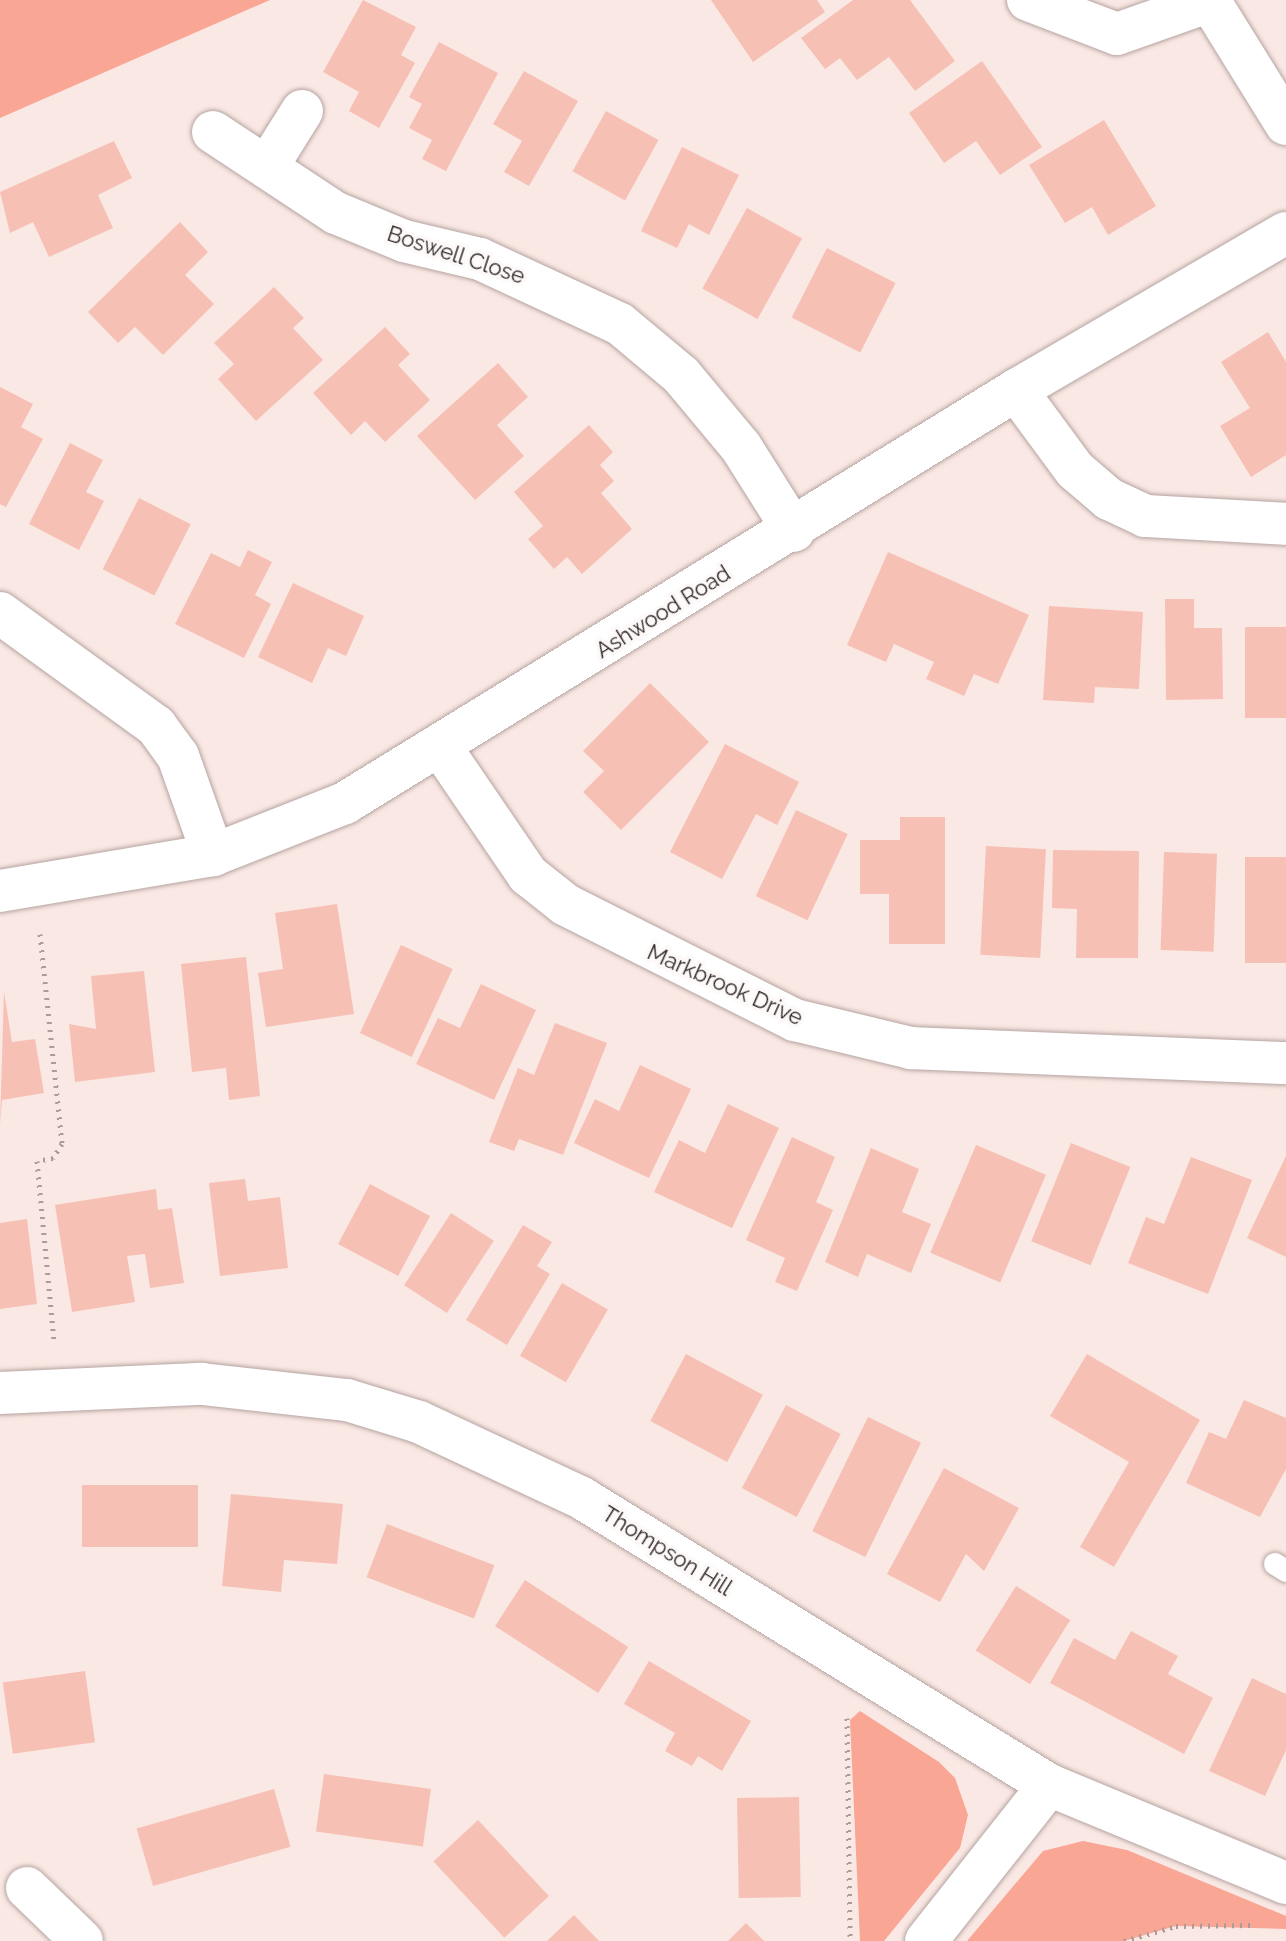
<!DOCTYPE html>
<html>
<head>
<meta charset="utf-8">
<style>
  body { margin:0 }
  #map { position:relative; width:1286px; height:1941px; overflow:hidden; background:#fae8e4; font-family:Raleway,sans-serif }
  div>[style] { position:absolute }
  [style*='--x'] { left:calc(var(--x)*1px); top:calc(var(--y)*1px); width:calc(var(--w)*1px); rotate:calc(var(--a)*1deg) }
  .green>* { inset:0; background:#faa695 }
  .building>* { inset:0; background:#f7c0b4; transform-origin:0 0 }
  .path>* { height:5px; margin-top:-2.5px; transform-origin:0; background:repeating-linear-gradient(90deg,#aa9c99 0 2px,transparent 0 8px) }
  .roads { filter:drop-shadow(0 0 2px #b5a4a1) drop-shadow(0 0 2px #b5a4a1) }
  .service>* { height:22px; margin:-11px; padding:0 11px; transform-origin:11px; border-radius:11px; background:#fff }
  .minor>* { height:42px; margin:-21px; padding:0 21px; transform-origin:21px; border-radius:21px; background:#fff }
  span { translate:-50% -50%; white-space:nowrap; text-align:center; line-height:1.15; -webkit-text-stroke:7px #fcf9f8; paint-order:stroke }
  .street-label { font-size:22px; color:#302928 }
</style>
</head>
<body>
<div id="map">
  <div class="green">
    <i style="clip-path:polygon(0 0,270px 0,0 118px)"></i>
    <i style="clip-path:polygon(860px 1711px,939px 1762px,955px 1778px,968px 1815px,960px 1848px,884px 1941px,860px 1941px,850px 1720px)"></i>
    <i style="clip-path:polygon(1083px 1841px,1127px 1850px,1286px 1916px,1286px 1929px,1176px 1926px,1124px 1941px,967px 1941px,1043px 1851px)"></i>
  </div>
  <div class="building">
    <i style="clip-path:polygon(363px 0,416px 27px,401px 55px,415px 63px,379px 128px,349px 111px,359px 92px,323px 72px)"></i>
    <i style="clip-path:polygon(711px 0,817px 0,825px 12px,753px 62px)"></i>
    <i style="clip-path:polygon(853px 0,910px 0,955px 61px,915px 91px,889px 57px,857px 80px,840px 58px,825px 69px,801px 38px)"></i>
    <i style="clip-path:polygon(439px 42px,498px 73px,446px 171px,422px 159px,432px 140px,409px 128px,422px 104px,409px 97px)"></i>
    <i style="clip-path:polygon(982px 61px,1042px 147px,1000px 175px,976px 141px,944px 163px,909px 113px)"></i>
    <i style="clip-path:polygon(524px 71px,578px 101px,529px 186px,504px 172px,522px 141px,493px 124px)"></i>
    <i style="left:606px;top:111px;width:60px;height:69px;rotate:29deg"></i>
    <i style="clip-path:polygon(1104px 120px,1156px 206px,1108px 235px,1092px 207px,1065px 223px,1029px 165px)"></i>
    <i style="clip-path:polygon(114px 141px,132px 178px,98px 195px,113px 228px,49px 257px,33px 222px,10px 233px,0 192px)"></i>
    <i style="clip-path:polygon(682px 147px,739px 175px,709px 235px,689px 224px,677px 248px,641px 231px)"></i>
    <i style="left:747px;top:208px;width:63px;height:92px;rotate:29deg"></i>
    <i style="clip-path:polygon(180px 222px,208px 252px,185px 275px,214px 304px,163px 355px,135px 327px,118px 343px,88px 312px)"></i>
    <i style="left:827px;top:248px;width:77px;height:78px;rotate:27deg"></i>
    <i style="clip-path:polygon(274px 287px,304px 318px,293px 328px,323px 360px,256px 421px,218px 379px,234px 364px,214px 343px)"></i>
    <i style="clip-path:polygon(385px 327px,410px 354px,398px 365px,430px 400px,385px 442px,365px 421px,351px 435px,313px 393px)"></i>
    <i style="clip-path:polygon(1268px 332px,1286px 362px,1286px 455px,1251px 477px,1220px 426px,1250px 408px,1221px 362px)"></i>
    <i style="clip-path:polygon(498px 363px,528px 397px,497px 425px,524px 456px,475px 500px,417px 436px)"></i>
    <i style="clip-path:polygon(0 387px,33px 404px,21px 427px,43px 439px,6px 507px,0 504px)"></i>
    <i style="clip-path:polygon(589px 425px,613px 452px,600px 465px,614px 481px,601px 493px,632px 529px,582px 574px,567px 557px,554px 569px,528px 539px,543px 526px,514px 492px)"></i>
    <i style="clip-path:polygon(70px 443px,103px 460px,86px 492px,104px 501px,79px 550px,29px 524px)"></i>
    <i style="left:139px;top:498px;width:58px;height:80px;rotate:27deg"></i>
    <i style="clip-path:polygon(248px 550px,272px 562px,255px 595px,271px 604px,244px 658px,175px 624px,211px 553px,240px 567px)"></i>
    <i style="clip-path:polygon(888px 552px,1029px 615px,998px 684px,974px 674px,964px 696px,926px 679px,934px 662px,894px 644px,886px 662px,847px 645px)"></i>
    <i style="clip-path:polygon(293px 583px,364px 616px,346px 656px,328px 648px,312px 683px,258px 657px)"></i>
    <i style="clip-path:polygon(1165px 599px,1194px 599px,1194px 628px,1222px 628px,1223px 699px,1166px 700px)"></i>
    <i style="clip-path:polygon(1049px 606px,1143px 612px,1139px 689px,1095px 687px,1094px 703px,1043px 700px)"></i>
    <i style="left:1245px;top:627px;width:41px;height:91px"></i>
    <i style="clip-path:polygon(650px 683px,709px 742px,621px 830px,583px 792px,604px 771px,583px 751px)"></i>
    <i style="clip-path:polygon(725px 744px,799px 782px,777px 825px,756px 814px,722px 879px,670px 852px)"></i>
    <i style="left:796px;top:810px;width:57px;height:95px;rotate:25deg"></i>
    <i style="clip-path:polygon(900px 817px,945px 817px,945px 944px,889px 944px,889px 894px,860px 894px,860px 840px,900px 840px)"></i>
    <i style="left:986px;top:846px;width:60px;height:109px;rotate:3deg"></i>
    <i style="clip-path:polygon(1053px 850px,1139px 851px,1138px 958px,1076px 958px,1077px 909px,1052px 908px)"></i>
    <i style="left:1164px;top:852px;width:53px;height:98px;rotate:2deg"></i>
    <i style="left:1245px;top:857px;width:41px;height:106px"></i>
    <i style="clip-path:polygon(337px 904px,354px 1014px,266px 1027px,258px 973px,283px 969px,275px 913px)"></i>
    <i style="left:401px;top:945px;width:57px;height:97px;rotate:25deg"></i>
    <i style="clip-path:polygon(246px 957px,260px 1096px,229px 1100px,226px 1068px,192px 1072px,181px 964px)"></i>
    <i style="clip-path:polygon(144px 971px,155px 1072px,75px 1082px,69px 1024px,96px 1029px,91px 976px)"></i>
    <i style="clip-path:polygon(481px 984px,536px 1010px,494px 1100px,416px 1064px,438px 1018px,460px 1028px)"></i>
    <i style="clip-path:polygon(4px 992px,12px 1042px,35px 1039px,44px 1093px,2px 1100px,0 1125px)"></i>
    <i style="clip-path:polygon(555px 1023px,607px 1043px,563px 1155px,519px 1139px,514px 1151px,489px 1142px,518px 1068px,534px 1075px)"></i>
    <i style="clip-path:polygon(640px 1065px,691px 1089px,649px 1178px,574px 1143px,595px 1099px,619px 1111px)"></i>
    <i style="clip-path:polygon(728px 1104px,779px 1128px,732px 1228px,654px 1192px,679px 1140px,705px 1153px)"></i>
    <i style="clip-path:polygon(792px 1137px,835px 1157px,816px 1202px,833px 1210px,797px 1291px,775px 1282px,785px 1258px,746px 1240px)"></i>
    <i style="left:1071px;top:1143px;width:64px;height:106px;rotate:22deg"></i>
    <i style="left:976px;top:1145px;width:76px;height:117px;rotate:23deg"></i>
    <i style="clip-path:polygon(871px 1148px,919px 1169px,902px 1212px,931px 1224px,911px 1273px,867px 1254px,858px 1277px,825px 1262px)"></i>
    <i style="clip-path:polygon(1286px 1156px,1286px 1257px,1247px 1238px)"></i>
    <i style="clip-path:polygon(1191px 1157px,1252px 1180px,1208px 1294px,1128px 1263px,1146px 1217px,1164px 1224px)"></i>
    <i style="clip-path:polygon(245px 1179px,248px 1201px,280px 1197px,288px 1268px,220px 1276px,209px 1183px)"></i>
    <i style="left:370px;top:1184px;width:68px;height:68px;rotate:28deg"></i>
    <i style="clip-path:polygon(156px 1189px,158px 1210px,172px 1208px,184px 1283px,150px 1288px,145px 1254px,127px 1256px,135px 1302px,72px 1312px,55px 1205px)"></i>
    <i style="left:451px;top:1213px;width:51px;height:86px;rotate:33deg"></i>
    <i style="clip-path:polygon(27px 1219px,37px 1304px,0 1309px,0 1223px)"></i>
    <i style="clip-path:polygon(523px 1225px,552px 1242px,537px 1266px,550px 1274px,507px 1345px,466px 1320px)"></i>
    <i style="left:562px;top:1283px;width:53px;height:84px;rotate:30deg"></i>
    <i style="left:686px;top:1354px;width:87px;height:76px;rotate:28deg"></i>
    <i style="clip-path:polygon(1087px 1354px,1200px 1420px,1114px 1567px,1080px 1547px,1129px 1462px,1050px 1416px)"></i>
    <i style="clip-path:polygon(1244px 1400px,1286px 1418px,1286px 1469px,1260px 1517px,1186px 1483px,1209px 1432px,1226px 1439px)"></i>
    <i style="left:786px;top:1405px;width:62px;height:94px;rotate:28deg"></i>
    <i style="left:868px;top:1417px;width:59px;height:127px;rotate:26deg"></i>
    <i style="clip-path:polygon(944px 1468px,1019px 1508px,984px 1571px,966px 1554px,940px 1602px,887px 1574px)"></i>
    <i style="left:82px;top:1485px;width:116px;height:62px"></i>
    <i style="clip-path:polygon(231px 1494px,343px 1504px,337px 1564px,284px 1560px,281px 1592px,222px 1586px)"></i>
    <i style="left:387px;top:1524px;width:115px;height:57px;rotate:21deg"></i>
    <i style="left:525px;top:1580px;width:123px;height:55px;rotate:33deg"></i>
    <i style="left:1016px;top:1586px;width:64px;height:76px;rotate:32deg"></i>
    <i style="clip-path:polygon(1131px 1631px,1178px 1656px,1168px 1674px,1213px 1698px,1184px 1754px,1050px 1683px,1074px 1638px,1115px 1660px)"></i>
    <i style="clip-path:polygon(649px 1661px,751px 1721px,722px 1771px,698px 1756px,692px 1766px,665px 1751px,675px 1733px,624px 1704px)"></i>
    <i style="left:85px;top:1671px;width:72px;height:83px;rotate:82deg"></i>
    <i style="clip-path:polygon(1252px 1678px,1286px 1694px,1286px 1750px,1265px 1796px,1209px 1771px)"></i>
    <i style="left:324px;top:1774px;width:108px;height:58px;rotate:8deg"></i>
    <i style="left:274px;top:1789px;width:60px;height:143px;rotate:74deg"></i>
    <i style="left:799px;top:1797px;width:100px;height:62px;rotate:89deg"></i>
    <i style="left:478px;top:1820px;width:104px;height:61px;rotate:47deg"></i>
    <i style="clip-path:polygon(574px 1915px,599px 1941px,547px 1941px)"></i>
    <i style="clip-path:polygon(746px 1923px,764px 1941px,728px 1941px)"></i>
  </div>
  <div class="path">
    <i style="--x:40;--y:934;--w:211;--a:84"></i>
    <i style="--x:62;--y:1144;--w:17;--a:123"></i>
    <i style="--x:53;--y:1158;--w:16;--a:169"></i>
    <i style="--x:37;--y:1161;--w:181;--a:84.6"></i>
    <i style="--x:847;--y:1718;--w:223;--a:89.2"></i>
    <i style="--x:1124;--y:1941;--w:54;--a:-16.1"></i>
    <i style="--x:1176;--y:1926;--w:77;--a:-0.7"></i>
  </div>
  <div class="roads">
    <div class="service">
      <i style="--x:1275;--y:1564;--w:13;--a:32"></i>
    </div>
    <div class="minor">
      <i style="--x:1028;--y:0;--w:95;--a:20.9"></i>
      <i style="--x:1117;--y:34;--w:99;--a:-19.5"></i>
      <i style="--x:1209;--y:0;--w:146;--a:58.2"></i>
      <i style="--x:213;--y:132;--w:147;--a:33.4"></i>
      <i style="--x:336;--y:213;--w:74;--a:22.4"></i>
      <i style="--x:404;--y:241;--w:78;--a:13.3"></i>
      <i style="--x:480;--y:259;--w:154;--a:24.9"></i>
      <i style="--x:620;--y:324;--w:80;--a:39.9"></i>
      <i style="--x:681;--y:375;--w:94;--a:50.2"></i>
      <i style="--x:741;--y:447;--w:99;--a:57.8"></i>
      <i style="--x:267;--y:167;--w:66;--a:-58"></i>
      <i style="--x:1016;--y:390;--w:99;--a:53.6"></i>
      <i style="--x:1075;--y:470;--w:45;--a:40.5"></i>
      <i style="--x:1109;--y:499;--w:40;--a:25"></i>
      <i style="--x:1145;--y:516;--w:141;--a:3.2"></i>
      <i style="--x:0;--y:613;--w:193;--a:35.9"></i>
      <i style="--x:156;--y:726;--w:37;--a:54"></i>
      <i style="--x:178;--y:756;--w:105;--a:70.5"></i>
      <i style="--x:442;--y:749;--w:153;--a:55.7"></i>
      <i style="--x:528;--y:875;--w:48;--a:38.3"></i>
      <i style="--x:566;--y:905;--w:256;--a:26.7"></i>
      <i style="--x:795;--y:1020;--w:119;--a:13.6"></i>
      <i style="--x:911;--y:1048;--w:375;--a:2.3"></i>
      <i style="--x:0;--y:891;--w:216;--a:-9.6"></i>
      <i style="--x:213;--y:855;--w:142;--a:-21.5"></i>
      <i style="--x:345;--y:803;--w:788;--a:-31.61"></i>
      <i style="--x:1016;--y:390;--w:312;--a:-30.2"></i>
      <i style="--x:0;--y:1393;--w:202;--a:-2.6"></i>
      <i style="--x:202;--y:1384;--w:146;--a:6.3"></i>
      <i style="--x:347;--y:1400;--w:75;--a:17"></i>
      <i style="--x:419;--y:1422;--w:178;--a:25"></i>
      <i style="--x:580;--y:1497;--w:550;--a:31.55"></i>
      <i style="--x:1049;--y:1785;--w:256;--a:22.5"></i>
      <i style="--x:27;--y:1888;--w:76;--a:43.9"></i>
      <i style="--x:926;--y:1941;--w:199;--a:-51.7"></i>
    </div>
  </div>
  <div class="street-label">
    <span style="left:456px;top:255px;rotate:18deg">Boswell Close</span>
    <span style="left:663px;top:612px;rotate:-32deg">Ashwood Road</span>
    <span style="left:725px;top:985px;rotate:24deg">Markbrook Drive</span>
    <span style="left:667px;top:1551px;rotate:32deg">Thompson Hill</span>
  </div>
</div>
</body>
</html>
